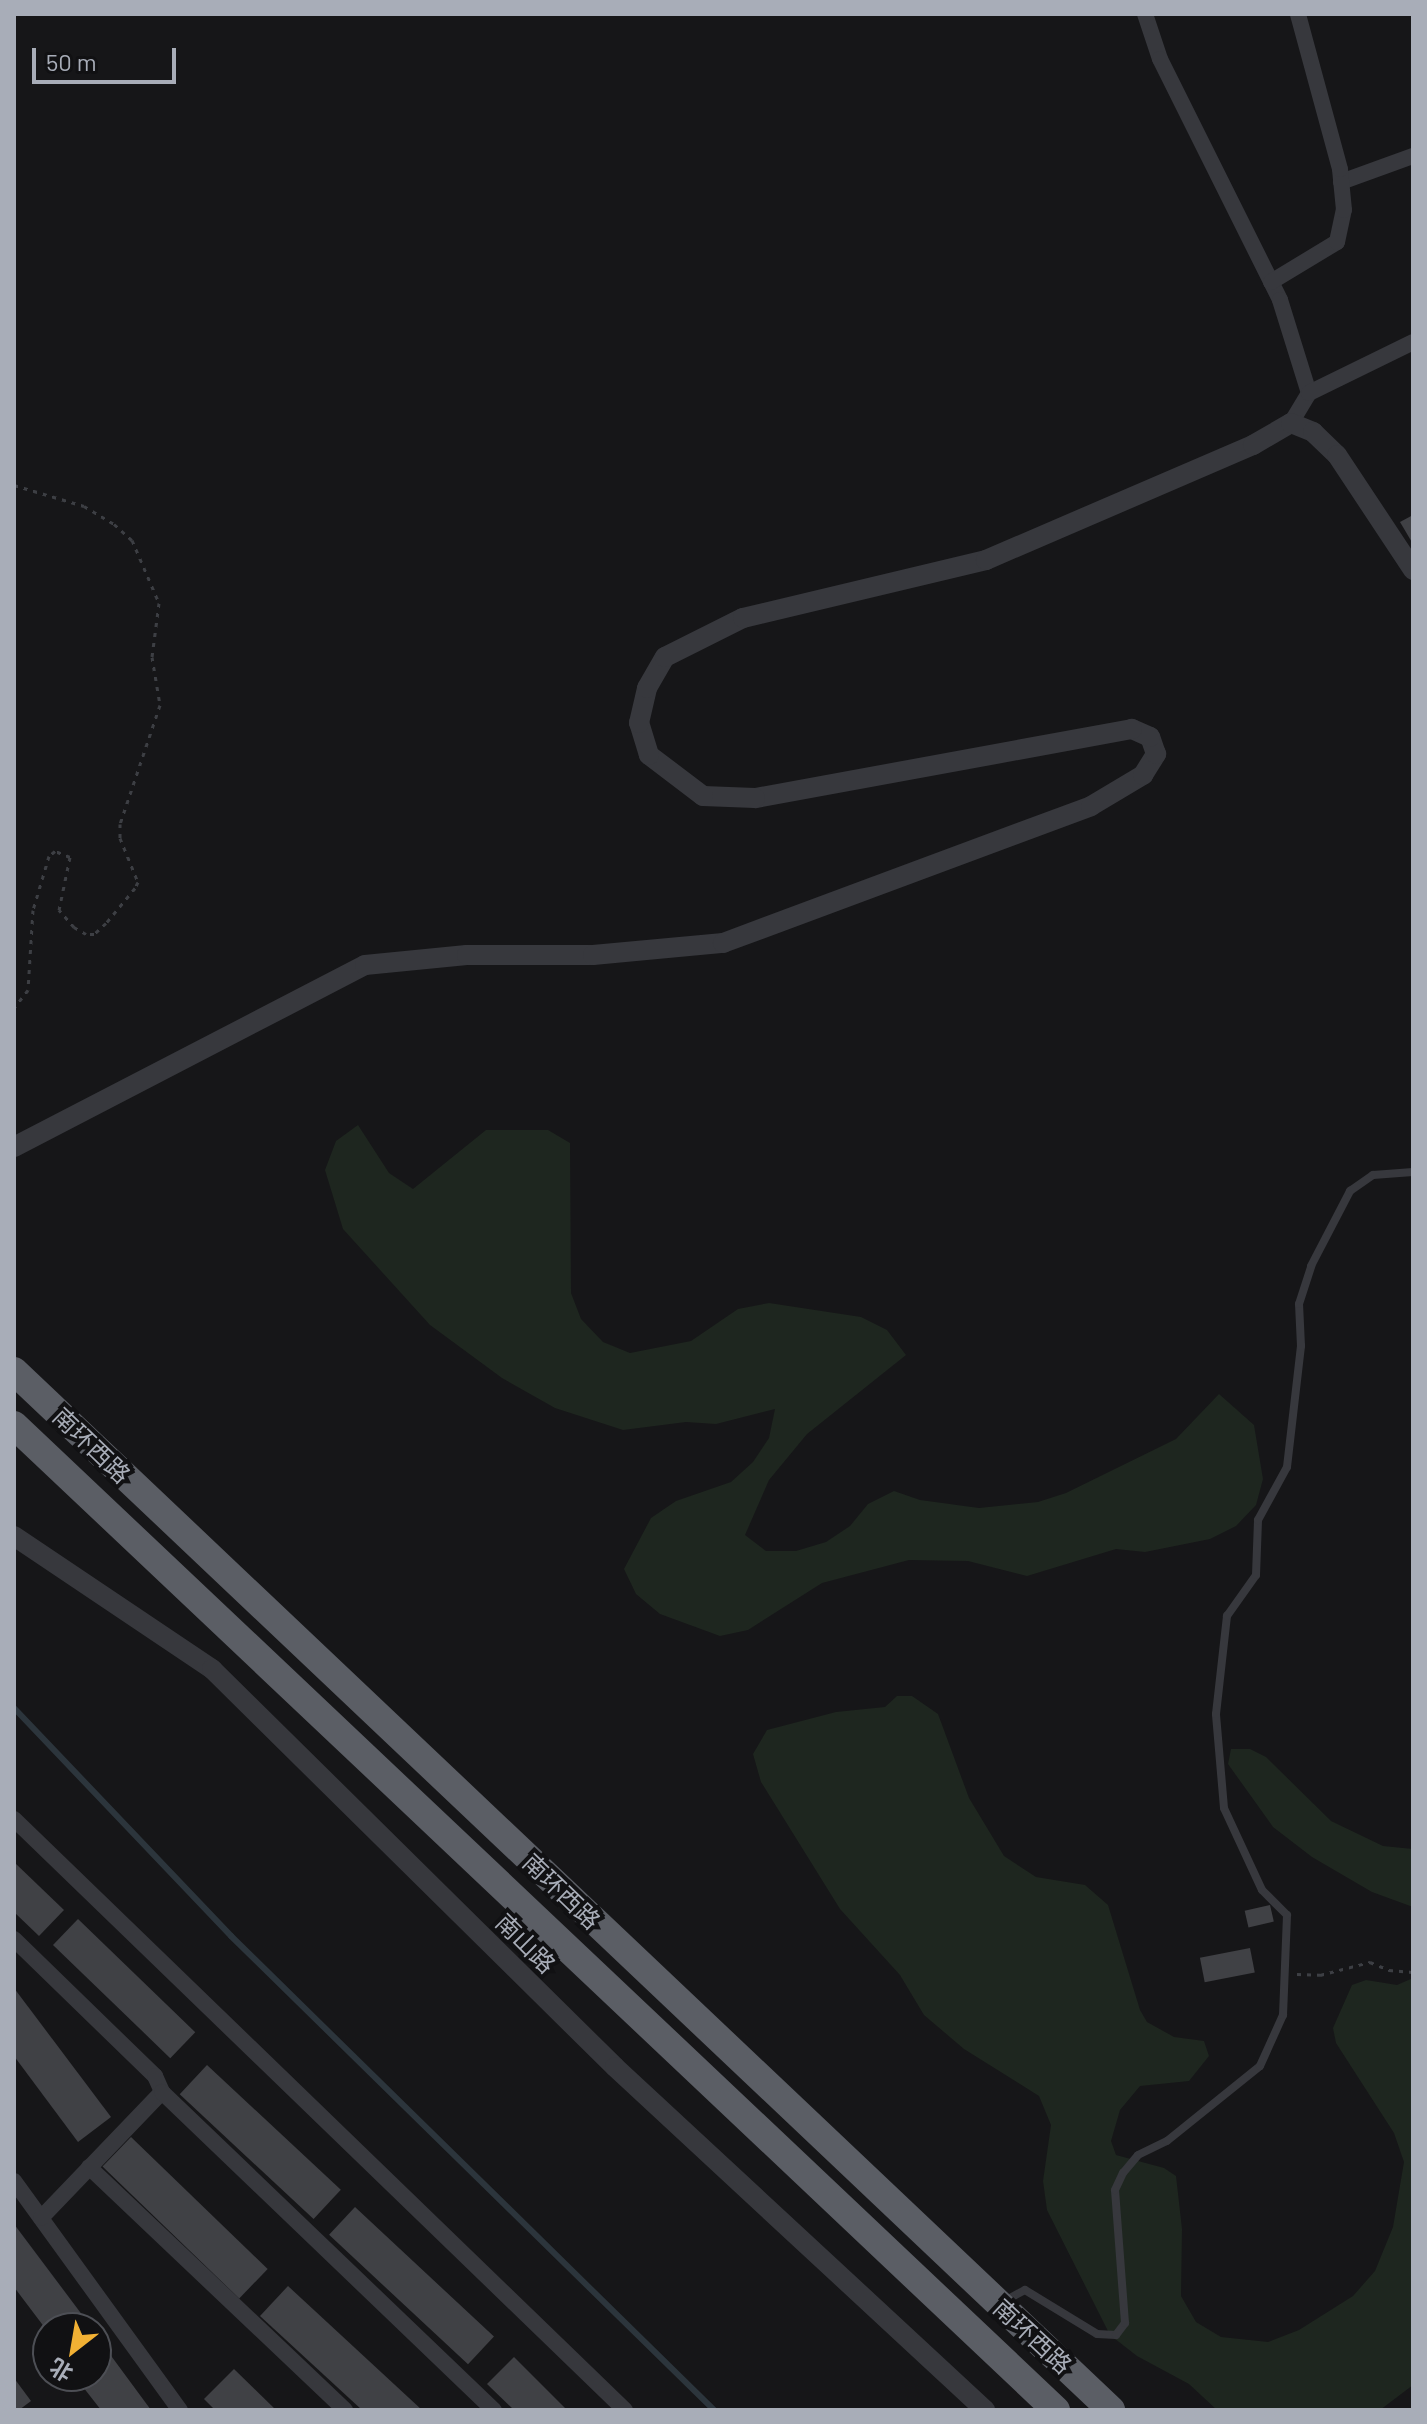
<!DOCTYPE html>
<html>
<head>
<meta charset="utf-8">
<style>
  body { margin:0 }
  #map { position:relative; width:1427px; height:2424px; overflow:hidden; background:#161618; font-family:Barlow,"Noto Sans SC",sans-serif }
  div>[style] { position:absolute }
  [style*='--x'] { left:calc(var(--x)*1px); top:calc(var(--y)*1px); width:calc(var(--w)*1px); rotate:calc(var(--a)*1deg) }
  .green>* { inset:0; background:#1e261f }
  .stream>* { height:6px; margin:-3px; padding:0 3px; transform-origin:3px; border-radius:3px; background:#2c353c }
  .building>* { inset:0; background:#404145; transform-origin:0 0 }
  .path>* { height:3px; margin-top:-1.5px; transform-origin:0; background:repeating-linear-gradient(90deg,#3d3f44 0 4px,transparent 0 10px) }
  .service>* { height:8px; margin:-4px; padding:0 4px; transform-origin:4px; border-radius:4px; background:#37383d }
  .minor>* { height:16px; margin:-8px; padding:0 8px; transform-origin:8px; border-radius:8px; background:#37383d }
  .tertiary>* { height:20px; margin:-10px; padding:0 10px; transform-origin:10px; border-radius:10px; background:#37383d }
  .trunk>* { height:28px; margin:-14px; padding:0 14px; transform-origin:14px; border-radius:14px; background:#5b5e65 }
  span { translate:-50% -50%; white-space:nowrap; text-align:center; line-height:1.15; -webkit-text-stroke:8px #111113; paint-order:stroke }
  .street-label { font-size:24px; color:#a8adb8 }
  .frame { position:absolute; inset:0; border:16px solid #a8adb8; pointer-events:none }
  .north { position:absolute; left:32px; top:2312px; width:80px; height:80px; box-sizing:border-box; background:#111113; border:2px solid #4d4f55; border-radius:50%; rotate:211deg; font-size:22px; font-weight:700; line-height:32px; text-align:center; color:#a8adb8 }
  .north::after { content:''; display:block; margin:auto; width:28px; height:36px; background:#f2b134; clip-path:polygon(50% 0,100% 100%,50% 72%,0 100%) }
  .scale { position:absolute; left:32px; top:48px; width:144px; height:36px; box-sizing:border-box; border:4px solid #a8adb8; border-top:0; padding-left:10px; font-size:24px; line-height:28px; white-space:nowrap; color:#a8adb8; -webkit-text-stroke:6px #111113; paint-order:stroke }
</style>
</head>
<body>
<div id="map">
  <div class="green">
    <i style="clip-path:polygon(358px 1125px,389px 1173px,413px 1189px,486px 1130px,548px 1130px,570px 1143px,571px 1293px,581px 1319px,603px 1342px,630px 1353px,691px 1341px,738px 1309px,769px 1303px,861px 1317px,887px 1330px,906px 1355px,807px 1434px,769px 1480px,745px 1535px,766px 1551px,796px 1551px,826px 1542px,850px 1526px,868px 1504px,894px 1491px,920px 1500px,979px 1508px,1038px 1502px,1066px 1493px,1176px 1439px,1219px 1394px,1254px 1425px,1263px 1479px,1256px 1505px,1236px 1526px,1210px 1539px,1145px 1552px,1116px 1549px,1027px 1576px,968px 1561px,909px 1560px,822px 1583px,748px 1630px,720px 1636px,660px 1614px,636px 1594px,624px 1569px,651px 1518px,676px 1501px,731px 1482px,753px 1462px,769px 1438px,775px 1409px,716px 1424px,686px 1422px,623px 1430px,555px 1408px,502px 1378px,430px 1325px,343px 1229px,325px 1170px,336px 1141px)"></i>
    <i style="clip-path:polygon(897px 1696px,912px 1696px,938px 1714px,969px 1798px,1004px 1856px,1036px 1877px,1085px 1885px,1108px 1905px,1140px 2010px,1147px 2022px,1174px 2037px,1204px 2041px,1209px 2056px,1189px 2081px,1140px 2086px,1120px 2110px,1111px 2141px,1116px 2155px,1164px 2168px,1176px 2176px,1182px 2229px,1181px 2296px,1196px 2322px,1221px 2337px,1268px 2342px,1299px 2330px,1353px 2296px,1375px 2271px,1393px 2227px,1404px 2162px,1394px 2133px,1336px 2043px,1333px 2028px,1352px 1985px,1366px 1980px,1397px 1985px,1413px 1978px,1413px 2385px,1380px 2410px,1217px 2410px,1189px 2384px,1137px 2356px,1110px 2335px,1047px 2210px,1043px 2181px,1051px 2125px,1039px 2096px,964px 2049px,924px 2015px,900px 1975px,840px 1909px,761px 1782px,753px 1754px,767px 1730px,836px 1712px,885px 1707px)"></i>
    <i style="clip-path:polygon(1231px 1749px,1250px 1749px,1266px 1757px,1331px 1821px,1383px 1846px,1413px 1849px,1413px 1907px,1372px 1892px,1312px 1857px,1273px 1827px,1228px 1764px)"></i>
  </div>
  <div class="stream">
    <i style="--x:14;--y:1708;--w:315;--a:46.4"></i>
    <i style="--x:231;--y:1936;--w:677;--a:44.46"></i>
  </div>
  <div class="building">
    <i style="clip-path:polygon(1413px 515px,1413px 544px,1400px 522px)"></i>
    <i style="clip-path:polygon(14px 1862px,64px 1910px,39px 1936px,14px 1912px)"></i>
    <i style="left:1270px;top:1905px;width:17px;height:26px;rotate:77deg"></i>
    <i style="left:78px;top:1919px;width:163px;height:36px;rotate:44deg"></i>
    <i style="left:1250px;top:1948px;width:25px;height:51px;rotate:79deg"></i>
    <i style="clip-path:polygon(14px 1988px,111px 2117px,78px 2142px,14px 2056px)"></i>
    <i style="left:207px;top:2065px;width:183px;height:40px;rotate:43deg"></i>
    <i style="left:131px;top:2137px;width:190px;height:41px;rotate:44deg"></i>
    <i style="left:355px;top:2207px;width:190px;height:38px;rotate:43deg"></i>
    <i style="clip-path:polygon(14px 2224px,92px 2328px,48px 2328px,48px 2332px,14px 2287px)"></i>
    <i style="clip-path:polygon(288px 2286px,422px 2410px,362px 2410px,260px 2316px)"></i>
    <i style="clip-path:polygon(109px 2353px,151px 2410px,101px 2410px,76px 2378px,96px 2376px,96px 2363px)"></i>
    <i style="clip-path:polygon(514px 2357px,567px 2410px,514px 2410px,487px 2384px)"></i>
    <i style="clip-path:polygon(234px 2369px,276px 2410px,215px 2410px,204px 2399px)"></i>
    <i style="clip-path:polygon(14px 2378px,31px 2401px,19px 2410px,14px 2410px)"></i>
  </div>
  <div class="path">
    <i style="--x:14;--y:485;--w:73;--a:16.7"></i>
    <i style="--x:84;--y:506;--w:35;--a:31"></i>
    <i style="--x:114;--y:524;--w:24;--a:42"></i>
    <i style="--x:132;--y:540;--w:69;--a:66.8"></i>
    <i style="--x:159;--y:603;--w:54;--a:97.4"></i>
    <i style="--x:152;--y:657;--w:49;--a:80.5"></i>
    <i style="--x:160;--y:705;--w:126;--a:108.6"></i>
    <i style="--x:120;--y:824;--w:14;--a:90"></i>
    <i style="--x:120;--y:838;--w:48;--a:67.8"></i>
    <i style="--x:138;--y:882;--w:7;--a:117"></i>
    <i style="--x:135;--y:888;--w:45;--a:129.6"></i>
    <i style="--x:106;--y:923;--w:16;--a:137"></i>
    <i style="--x:94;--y:934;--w:8;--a:180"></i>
    <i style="--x:86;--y:934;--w:14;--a:-150"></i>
    <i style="--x:74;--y:927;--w:23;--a:-131"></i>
    <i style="--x:59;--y:910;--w:54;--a:-78.3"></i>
    <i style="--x:70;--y:857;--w:16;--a:-158"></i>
    <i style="--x:55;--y:851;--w:8;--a:140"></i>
    <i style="--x:49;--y:856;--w:56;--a:106.5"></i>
    <i style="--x:33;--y:910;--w:80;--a:93.6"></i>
    <i style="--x:28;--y:990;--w:23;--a:128"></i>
    <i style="--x:1297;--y:1974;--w:23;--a:2"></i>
    <i style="--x:1320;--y:1975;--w:52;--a:-14.6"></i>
    <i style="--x:1370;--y:1962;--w:21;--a:23"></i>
    <i style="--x:1389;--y:1970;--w:24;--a:5"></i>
  </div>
  <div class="service">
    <i style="--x:1003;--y:2302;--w:25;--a:-29"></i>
    <i style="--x:1025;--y:2290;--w:84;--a:31.4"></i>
    <i style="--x:1097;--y:2334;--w:19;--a:3"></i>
    <i style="--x:1116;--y:2335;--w:15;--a:-53"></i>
    <i style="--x:1125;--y:2323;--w:133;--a:-94.3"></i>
    <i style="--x:1115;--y:2190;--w:19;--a:-65"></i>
    <i style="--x:1123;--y:2173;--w:23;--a:-50"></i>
    <i style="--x:1138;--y:2155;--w:32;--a:-26"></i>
    <i style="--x:1167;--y:2141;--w:119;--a:-38.9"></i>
    <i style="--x:1260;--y:2066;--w:56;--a:-65.7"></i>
    <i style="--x:1283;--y:2015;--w:100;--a:-87.7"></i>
    <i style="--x:1287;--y:1915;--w:35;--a:-135"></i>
    <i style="--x:1262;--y:1890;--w:90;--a:-114.9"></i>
    <i style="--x:1224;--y:1808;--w:94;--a:-94.9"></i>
    <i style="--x:1216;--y:1714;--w:99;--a:-83.6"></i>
    <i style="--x:1227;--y:1616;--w:50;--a:-54.7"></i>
    <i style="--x:1256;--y:1575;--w:55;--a:-87.9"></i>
    <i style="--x:1258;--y:1520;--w:60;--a:-61.3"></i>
    <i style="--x:1287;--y:1467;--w:122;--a:-83.4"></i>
    <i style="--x:1301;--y:1346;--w:42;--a:-92.7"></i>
    <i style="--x:1299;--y:1304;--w:40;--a:-72"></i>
    <i style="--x:1311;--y:1266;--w:85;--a:-62.5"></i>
    <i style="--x:1350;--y:1191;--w:28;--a:-35"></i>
    <i style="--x:1373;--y:1175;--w:40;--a:-4.3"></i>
  </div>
  <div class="minor">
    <i style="--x:1145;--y:14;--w:47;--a:71.6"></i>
    <i style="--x:1160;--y:59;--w:269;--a:63.5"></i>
    <i style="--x:1280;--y:300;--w:97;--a:72.7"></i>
    <i style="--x:1309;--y:393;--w:35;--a:121"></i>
    <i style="--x:1341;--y:182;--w:77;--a:-19.9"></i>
    <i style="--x:1271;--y:282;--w:77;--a:-31.2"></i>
    <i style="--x:1337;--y:242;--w:33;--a:-78"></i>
    <i style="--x:1344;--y:210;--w:41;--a:-95.6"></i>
    <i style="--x:1340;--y:169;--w:161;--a:-105.2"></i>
    <i style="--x:1309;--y:393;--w:116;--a:-26.1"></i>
    <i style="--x:14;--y:1819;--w:850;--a:44.05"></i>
    <i style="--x:14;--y:1939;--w:197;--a:44.2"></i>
    <i style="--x:155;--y:2076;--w:17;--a:66"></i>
    <i style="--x:89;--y:2167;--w:353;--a:43.5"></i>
    <i style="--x:14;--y:2181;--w:283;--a:54.1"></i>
    <i style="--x:41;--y:2218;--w:175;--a:-46.2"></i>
    <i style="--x:162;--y:2092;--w:460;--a:43.8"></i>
  </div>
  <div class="tertiary">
    <i style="--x:14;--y:1147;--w:395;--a:-27.4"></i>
    <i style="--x:365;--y:965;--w:102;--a:-5.6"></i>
    <i style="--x:467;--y:955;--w:126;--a:0"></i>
    <i style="--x:593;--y:955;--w:131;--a:-5.3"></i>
    <i style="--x:723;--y:943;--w:393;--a:-20.4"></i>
    <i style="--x:1091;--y:806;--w:61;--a:-30.8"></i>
    <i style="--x:1143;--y:775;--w:25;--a:-58"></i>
    <i style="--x:1156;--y:754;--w:18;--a:-109"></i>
    <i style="--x:1150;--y:737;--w:20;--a:-156"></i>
    <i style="--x:1132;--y:729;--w:383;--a:169.6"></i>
    <i style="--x:755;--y:798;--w:52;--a:-177.8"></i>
    <i style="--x:703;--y:796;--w:68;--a:-142.8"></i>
    <i style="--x:649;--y:755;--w:34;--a:-107"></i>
    <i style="--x:639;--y:723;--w:36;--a:-77"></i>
    <i style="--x:647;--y:688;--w:36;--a:-60"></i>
    <i style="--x:665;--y:657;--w:87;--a:-26.6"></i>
    <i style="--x:743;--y:618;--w:250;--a:-13.4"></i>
    <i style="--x:986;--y:560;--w:291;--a:-23.3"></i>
    <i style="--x:1253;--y:445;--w:44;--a:-30.1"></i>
    <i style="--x:1291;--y:423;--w:24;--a:22"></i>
    <i style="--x:1313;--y:432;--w:33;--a:44"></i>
    <i style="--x:1337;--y:455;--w:138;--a:56.5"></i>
    <i style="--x:14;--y:1536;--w:239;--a:33.9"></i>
    <i style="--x:212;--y:1669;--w:566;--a:44.64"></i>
    <i style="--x:615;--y:2067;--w:505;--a:42.83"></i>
  </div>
  <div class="trunk">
    <i style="--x:14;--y:1371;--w:1511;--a:43.44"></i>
    <i style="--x:14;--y:1425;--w:1434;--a:43.39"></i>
  </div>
  <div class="street-label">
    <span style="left:92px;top:1445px;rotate:44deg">南环西路</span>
    <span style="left:562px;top:1891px;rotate:44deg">南环西路</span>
    <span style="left:526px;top:1943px;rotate:45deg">南山路</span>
    <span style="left:1033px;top:2336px;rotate:43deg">南环西路</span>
  </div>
  <div class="frame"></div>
  <div class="north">北</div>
  <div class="scale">50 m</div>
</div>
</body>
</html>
